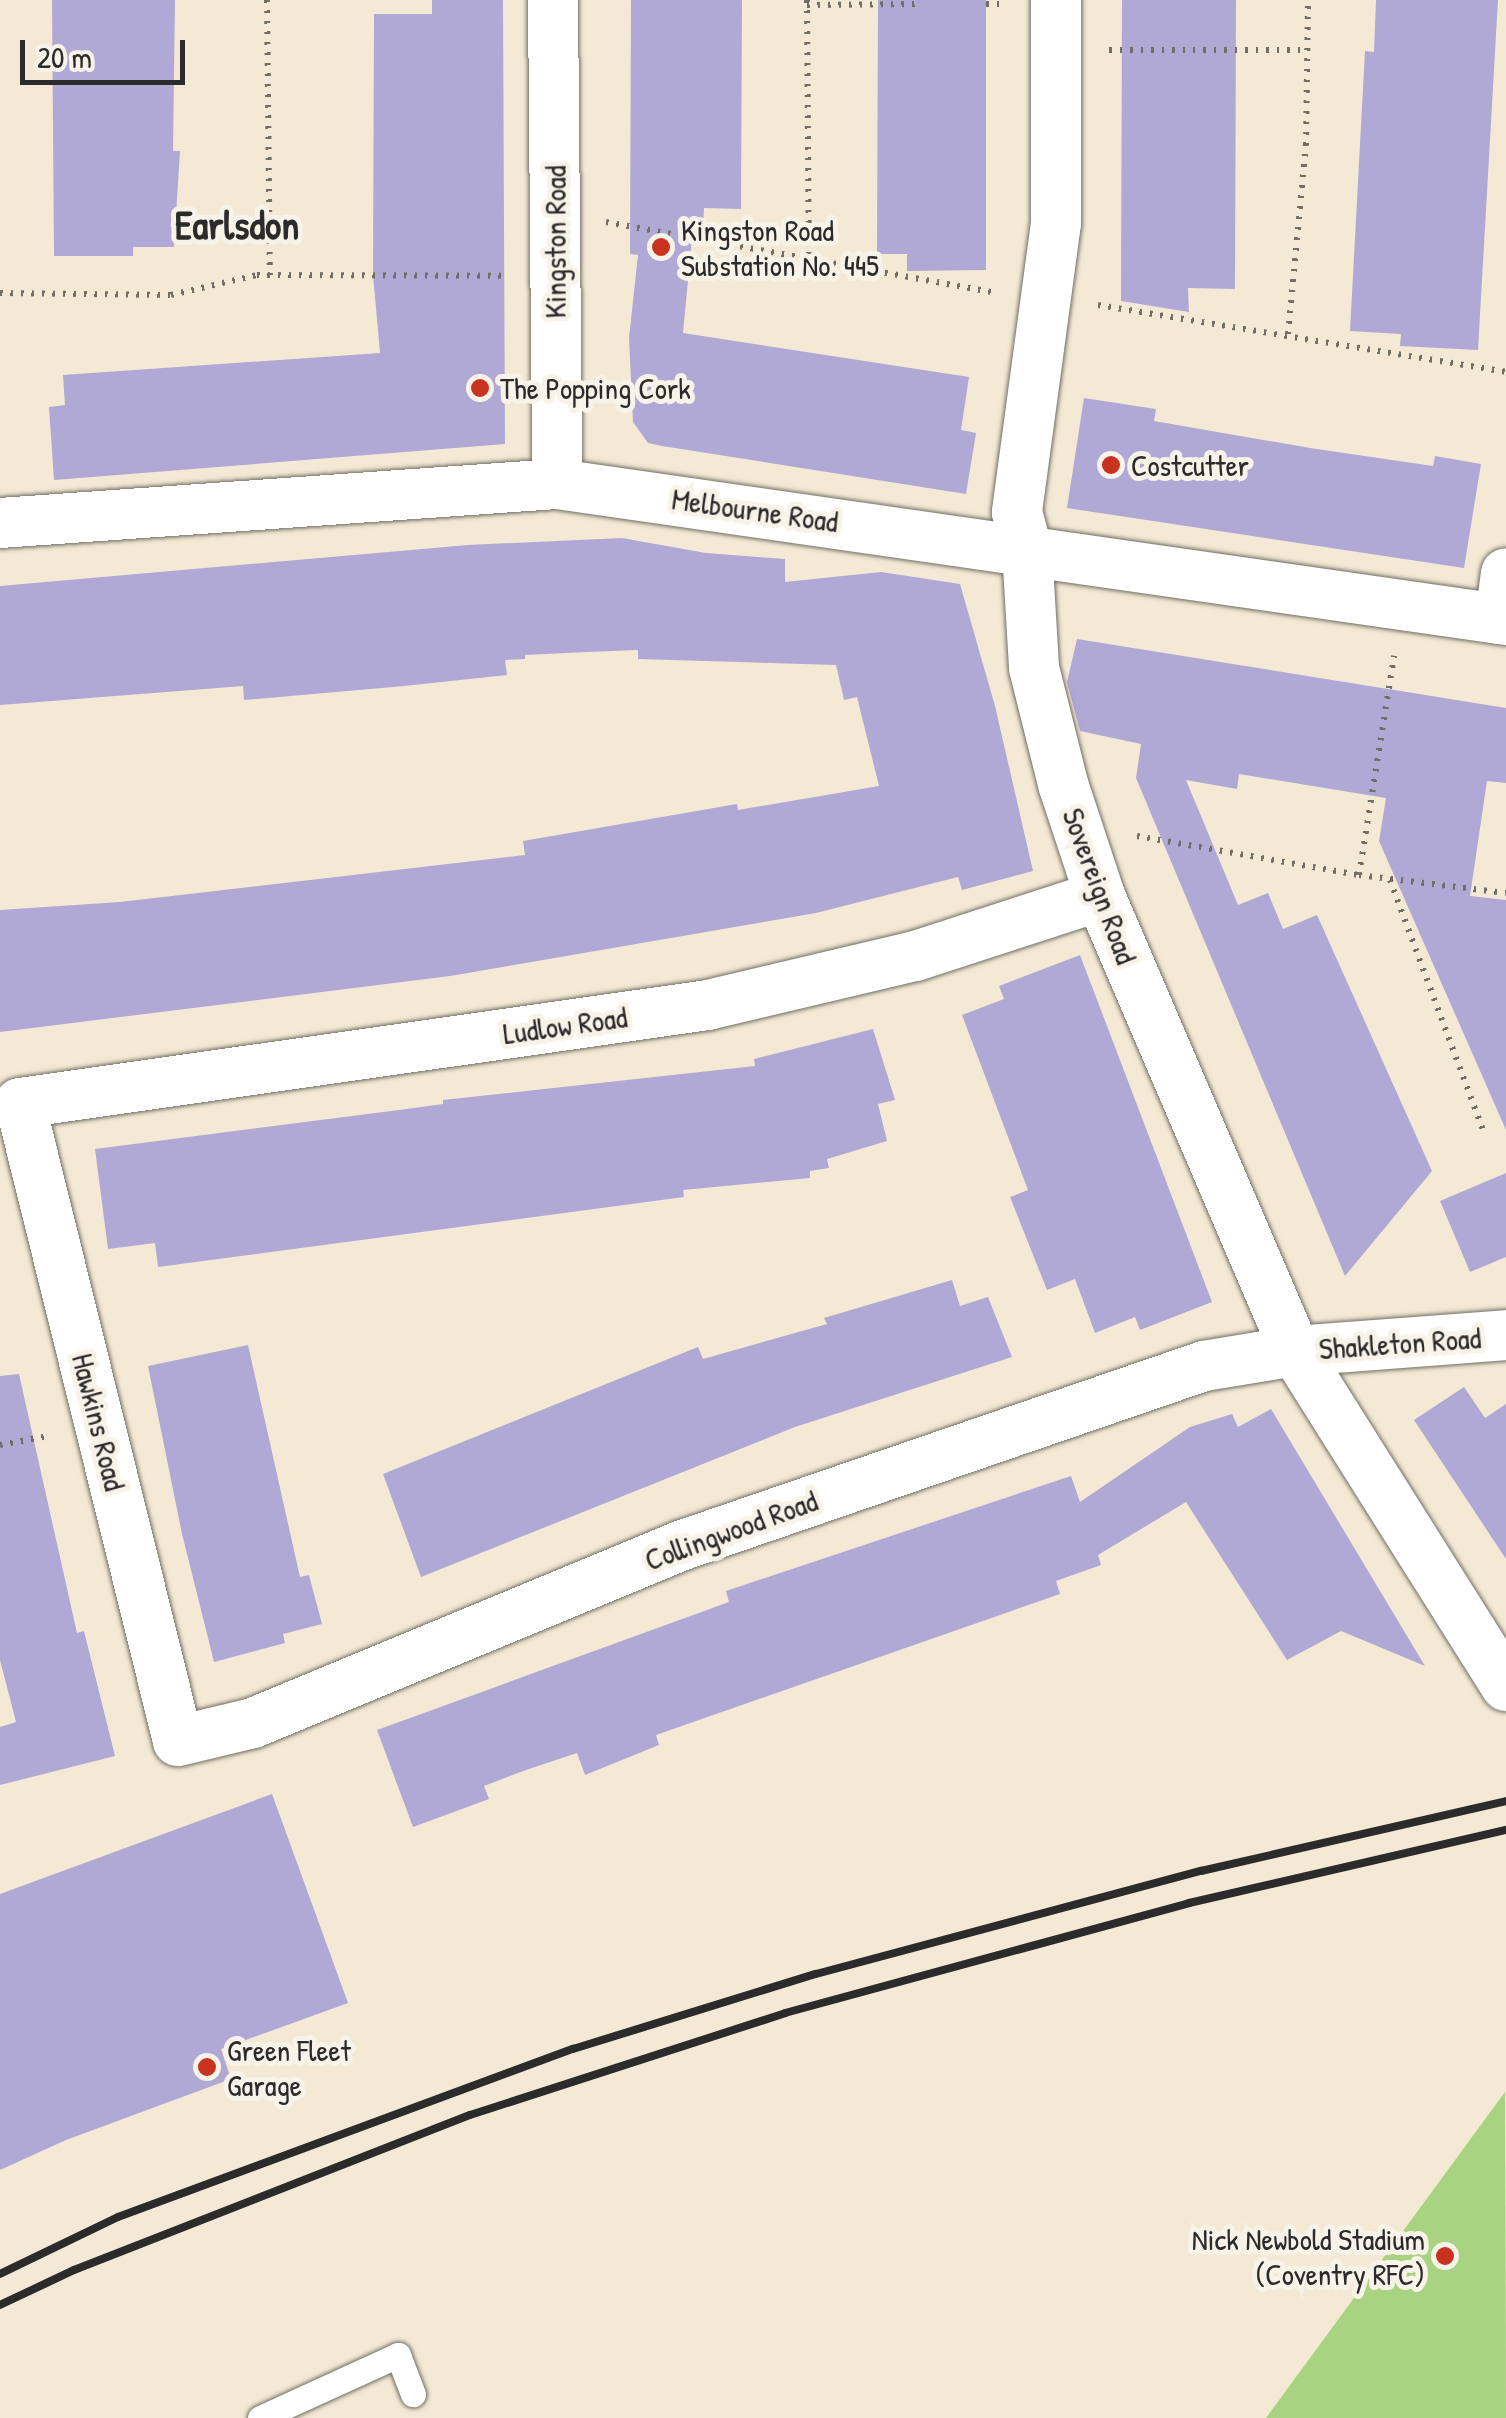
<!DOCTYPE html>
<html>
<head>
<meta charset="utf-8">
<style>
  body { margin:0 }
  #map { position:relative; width:1506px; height:2418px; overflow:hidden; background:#f3e9d4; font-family:"Patrick Hand",sans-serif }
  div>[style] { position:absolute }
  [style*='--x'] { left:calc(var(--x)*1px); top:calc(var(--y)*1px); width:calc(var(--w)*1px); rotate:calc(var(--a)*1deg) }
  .green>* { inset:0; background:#a8d380 }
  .building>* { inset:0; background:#b0a9d6 }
  .path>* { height:6px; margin-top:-3px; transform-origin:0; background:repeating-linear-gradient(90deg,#716e66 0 2.5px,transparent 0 10.5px) }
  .roads { filter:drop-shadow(0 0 2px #716e66) drop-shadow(0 0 2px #716e66) }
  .lane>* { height:25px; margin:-12.5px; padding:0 12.5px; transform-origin:12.5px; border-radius:12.5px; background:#fff }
  .street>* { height:50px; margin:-25px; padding:0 25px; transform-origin:25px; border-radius:25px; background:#fff }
  .rail>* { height:8px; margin:-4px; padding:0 4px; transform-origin:4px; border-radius:4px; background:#2b2b2b }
  .dots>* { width:28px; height:28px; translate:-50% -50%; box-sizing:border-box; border:5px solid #f7f3e8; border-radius:50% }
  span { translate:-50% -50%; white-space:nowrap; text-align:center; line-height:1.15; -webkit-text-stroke:10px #f7f3e8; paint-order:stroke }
  .poi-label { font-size:30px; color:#2b2b2b }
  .left { translate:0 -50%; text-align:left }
  .right { translate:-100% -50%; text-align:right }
  .street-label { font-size:30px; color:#2b2b2b }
  .district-label { font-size:40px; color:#2b2b2b; font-weight:700 }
  .scale { position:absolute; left:20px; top:40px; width:165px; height:45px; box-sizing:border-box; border:5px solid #2b2b2b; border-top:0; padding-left:12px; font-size:30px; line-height:35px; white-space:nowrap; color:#2b2b2b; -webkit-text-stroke:8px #f7f3e8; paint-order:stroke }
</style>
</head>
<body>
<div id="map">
  <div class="green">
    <i style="clip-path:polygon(1505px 2092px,1506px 2418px,1266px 2418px)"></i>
  </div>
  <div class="building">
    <i style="clip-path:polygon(52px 0,175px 0,173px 151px,180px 151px,174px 247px,133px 247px,133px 256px,54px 256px)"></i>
    <i style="clip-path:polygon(432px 0,503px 0,505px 444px,54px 480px,49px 407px,65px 405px,63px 375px,380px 353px,373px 275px,374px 14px,432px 14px)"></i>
    <i style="clip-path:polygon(631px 0,742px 0,741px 209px,704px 208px,703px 230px,693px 228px,683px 333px,969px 377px,961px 430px,976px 433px,966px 494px,662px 446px,648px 443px,633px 422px,629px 338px,638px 255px,630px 254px)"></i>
    <i style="clip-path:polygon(878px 0,986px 0,986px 270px,907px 271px,907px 254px,877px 254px)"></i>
    <i style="clip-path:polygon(1122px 0,1236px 0,1235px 289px,1188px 288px,1189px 312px,1121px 301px)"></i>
    <i style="clip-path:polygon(1376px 0,1498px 0,1478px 350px,1400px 346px,1401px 334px,1350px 331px,1365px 51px,1374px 52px)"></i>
    <i style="clip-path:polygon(1084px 398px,1156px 409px,1154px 421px,1310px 448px,1433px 466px,1435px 456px,1481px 464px,1464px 568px,1067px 508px)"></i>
    <i style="clip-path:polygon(622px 538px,706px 553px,785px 559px,785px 582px,881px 572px,960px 584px,995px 706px,1033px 871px,962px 890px,958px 877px,816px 913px,450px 976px,0 1032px,0 910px,120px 902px,525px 855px,523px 841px,737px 804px,738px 810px,879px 786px,857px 697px,844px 700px,836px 665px,638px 659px,638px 650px,587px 652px,525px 655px,525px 659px,505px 660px,507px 675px,404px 686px,244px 700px,243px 686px,0 705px,0 586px,468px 545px)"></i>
    <i style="clip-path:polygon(1077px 639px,1506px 708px,1506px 783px,1487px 781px,1470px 896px,1506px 900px,1506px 1130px,1379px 841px,1386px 798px,1239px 774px,1237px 789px,1186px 780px,1238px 905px,1268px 893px,1283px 929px,1317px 915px,1432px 1171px,1345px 1276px,1136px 778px,1141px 744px,1080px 731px,1067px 682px)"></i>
    <i style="clip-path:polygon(1080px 955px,1212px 1302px,1140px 1330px,1135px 1317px,1095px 1333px,1075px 1279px,1047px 1290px,1010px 1197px,1028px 1190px,962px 1015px,1004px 999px,999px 986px)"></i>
    <i style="clip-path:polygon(873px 1029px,895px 1100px,878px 1104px,887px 1141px,827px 1159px,829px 1168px,810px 1171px,810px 1178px,683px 1190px,684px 1197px,158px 1267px,155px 1243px,108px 1249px,95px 1149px,399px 1110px,443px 1104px,443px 1100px,755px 1066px,754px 1059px)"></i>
    <i style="clip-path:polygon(1506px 1173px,1506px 1257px,1470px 1272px,1440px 1201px)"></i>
    <i style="clip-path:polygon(952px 1280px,960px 1306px,988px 1297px,1012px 1357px,795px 1427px,421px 1577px,383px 1474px,698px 1347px,703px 1359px,827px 1324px,824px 1318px)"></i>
    <i style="clip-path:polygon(248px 1345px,300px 1577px,309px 1575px,322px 1624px,283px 1634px,285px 1643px,214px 1662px,182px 1534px,148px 1366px)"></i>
    <i style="clip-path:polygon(19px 1374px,77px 1633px,84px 1631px,115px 1756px,0 1785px,0 1727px,16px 1722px,0 1660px,0 1376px)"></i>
    <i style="clip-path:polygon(1464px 1387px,1485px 1418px,1506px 1404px,1506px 1559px,1414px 1420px)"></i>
    <i style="clip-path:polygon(1271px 1409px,1425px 1666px,1341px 1631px,1287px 1660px,1186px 1502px,1098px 1555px,1101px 1565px,1056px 1581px,1060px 1594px,656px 1735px,659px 1745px,585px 1775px,577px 1753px,526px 1770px,484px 1786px,489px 1799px,413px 1827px,377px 1730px,729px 1602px,726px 1591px,1071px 1476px,1080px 1502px,1190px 1427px,1232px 1414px,1238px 1427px)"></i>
    <i style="clip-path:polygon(272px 1794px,348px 2003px,221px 2049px,231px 2079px,66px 2140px,0 2170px,0 1894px)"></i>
  </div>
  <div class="path">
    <i style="--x:267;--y:0;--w:275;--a:89.4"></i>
    <i style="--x:807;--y:0;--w:256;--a:89.6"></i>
    <i style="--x:986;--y:4;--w:19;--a:0"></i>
    <i style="--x:807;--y:5;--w:115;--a:-0.5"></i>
    <i style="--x:1109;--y:50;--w:199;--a:0"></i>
    <i style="--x:606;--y:222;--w:396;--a:10.3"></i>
    <i style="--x:0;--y:293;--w:171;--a:0.7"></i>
    <i style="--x:171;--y:295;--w:88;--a:-13.1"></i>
    <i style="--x:257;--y:275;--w:247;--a:0.2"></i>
    <i style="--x:1098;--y:305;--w:413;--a:9.3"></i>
    <i style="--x:1288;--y:334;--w:190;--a:-84.6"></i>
    <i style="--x:1306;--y:145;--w:145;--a:-89.2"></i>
    <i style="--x:1137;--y:836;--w:225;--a:10"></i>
    <i style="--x:1359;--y:875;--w:148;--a:7"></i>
    <i style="--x:1359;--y:875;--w:222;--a:-80.9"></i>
    <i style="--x:1390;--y:880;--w:267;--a:69.6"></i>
    <i style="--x:0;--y:1445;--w:49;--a:-10.6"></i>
  </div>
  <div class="roads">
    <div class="lane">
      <i style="--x:260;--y:2418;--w:152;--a:-24.5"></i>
      <i style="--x:398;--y:2355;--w:42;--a:69"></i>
    </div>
    <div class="street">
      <i style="--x:553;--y:0;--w:484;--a:89.5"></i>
      <i style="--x:1056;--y:0;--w:223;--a:90"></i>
      <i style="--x:1056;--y:223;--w:292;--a:97.7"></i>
      <i style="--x:1017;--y:512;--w:38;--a:75"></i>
      <i style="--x:1027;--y:549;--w:119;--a:86.6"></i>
      <i style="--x:1034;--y:668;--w:123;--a:75.9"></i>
      <i style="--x:1064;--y:787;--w:115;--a:71.7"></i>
      <i style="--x:1100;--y:896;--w:495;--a:66.8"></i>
      <i style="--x:1295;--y:1351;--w:396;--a:57.8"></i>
      <i style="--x:0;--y:523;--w:558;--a:-4.01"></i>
      <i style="--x:557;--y:484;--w:959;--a:8.16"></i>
      <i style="--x:1500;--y:619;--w:46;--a:-82.6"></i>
      <i style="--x:1100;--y:896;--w:194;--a:162"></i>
      <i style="--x:915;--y:956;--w:213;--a:166.7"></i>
      <i style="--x:708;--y:1005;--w:695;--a:171.89"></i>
      <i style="--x:20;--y:1103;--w:657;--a:76.09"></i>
      <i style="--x:178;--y:1741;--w:77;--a:-13.5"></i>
      <i style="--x:253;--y:1723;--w:465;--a:-22.5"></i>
      <i style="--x:683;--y:1545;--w:551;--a:-18.96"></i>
      <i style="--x:1204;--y:1366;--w:92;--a:-9.4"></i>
      <i style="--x:1295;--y:1351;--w:212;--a:-4.3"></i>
    </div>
  </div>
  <div class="rail">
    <i style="--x:0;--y:2274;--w:131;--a:-25.8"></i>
    <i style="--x:118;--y:2217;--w:485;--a:-20.3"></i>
    <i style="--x:573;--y:2049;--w:254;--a:-17.2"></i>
    <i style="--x:816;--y:1974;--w:399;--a:-15"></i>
    <i style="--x:1201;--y:1871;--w:313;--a:-12.9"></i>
    <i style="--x:0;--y:2305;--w:82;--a:-25.3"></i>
    <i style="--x:74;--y:2270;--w:425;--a:-21.4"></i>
    <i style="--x:470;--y:2115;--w:331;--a:-17.9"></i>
    <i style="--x:785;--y:2013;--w:419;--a:-15.2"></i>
    <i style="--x:1189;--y:1903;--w:325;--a:-13"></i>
  </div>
  <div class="dots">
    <i style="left:661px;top:247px;background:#c8321e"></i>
    <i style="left:480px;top:388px;background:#c8321e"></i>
    <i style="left:1111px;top:465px;background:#c8321e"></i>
    <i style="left:207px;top:2067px;background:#c8321e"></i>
    <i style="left:1445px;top:2256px;background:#c8321e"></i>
  </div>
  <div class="poi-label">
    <span class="left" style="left:681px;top:247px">Kingston Road<br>Substation No. 445</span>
    <span class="left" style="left:500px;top:388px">The Popping Cork</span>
    <span class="left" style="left:1131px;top:465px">Costcutter</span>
    <span class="left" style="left:227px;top:2067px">Green Fleet<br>Garage</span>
    <span class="right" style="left:1425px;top:2256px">Nick Newbold Stadium<br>(Coventry RFC)</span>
  </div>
  <div class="street-label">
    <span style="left:555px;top:242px;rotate:-90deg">Kingston Road</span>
    <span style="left:755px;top:510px;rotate:8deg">Melbourne Road</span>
    <span style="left:1100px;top:886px;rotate:70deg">Sovereign Road</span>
    <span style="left:565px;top:1025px;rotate:-8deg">Ludlow Road</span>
    <span style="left:1400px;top:1343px;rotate:-4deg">Shakleton Road</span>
    <span style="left:99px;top:1422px;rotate:76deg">Hawkins Road</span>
    <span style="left:731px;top:1530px;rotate:-20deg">Collingwood Road</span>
  </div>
  <div class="district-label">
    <span style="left:237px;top:224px">Earlsdon</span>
  </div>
  <div class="scale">20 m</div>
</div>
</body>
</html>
